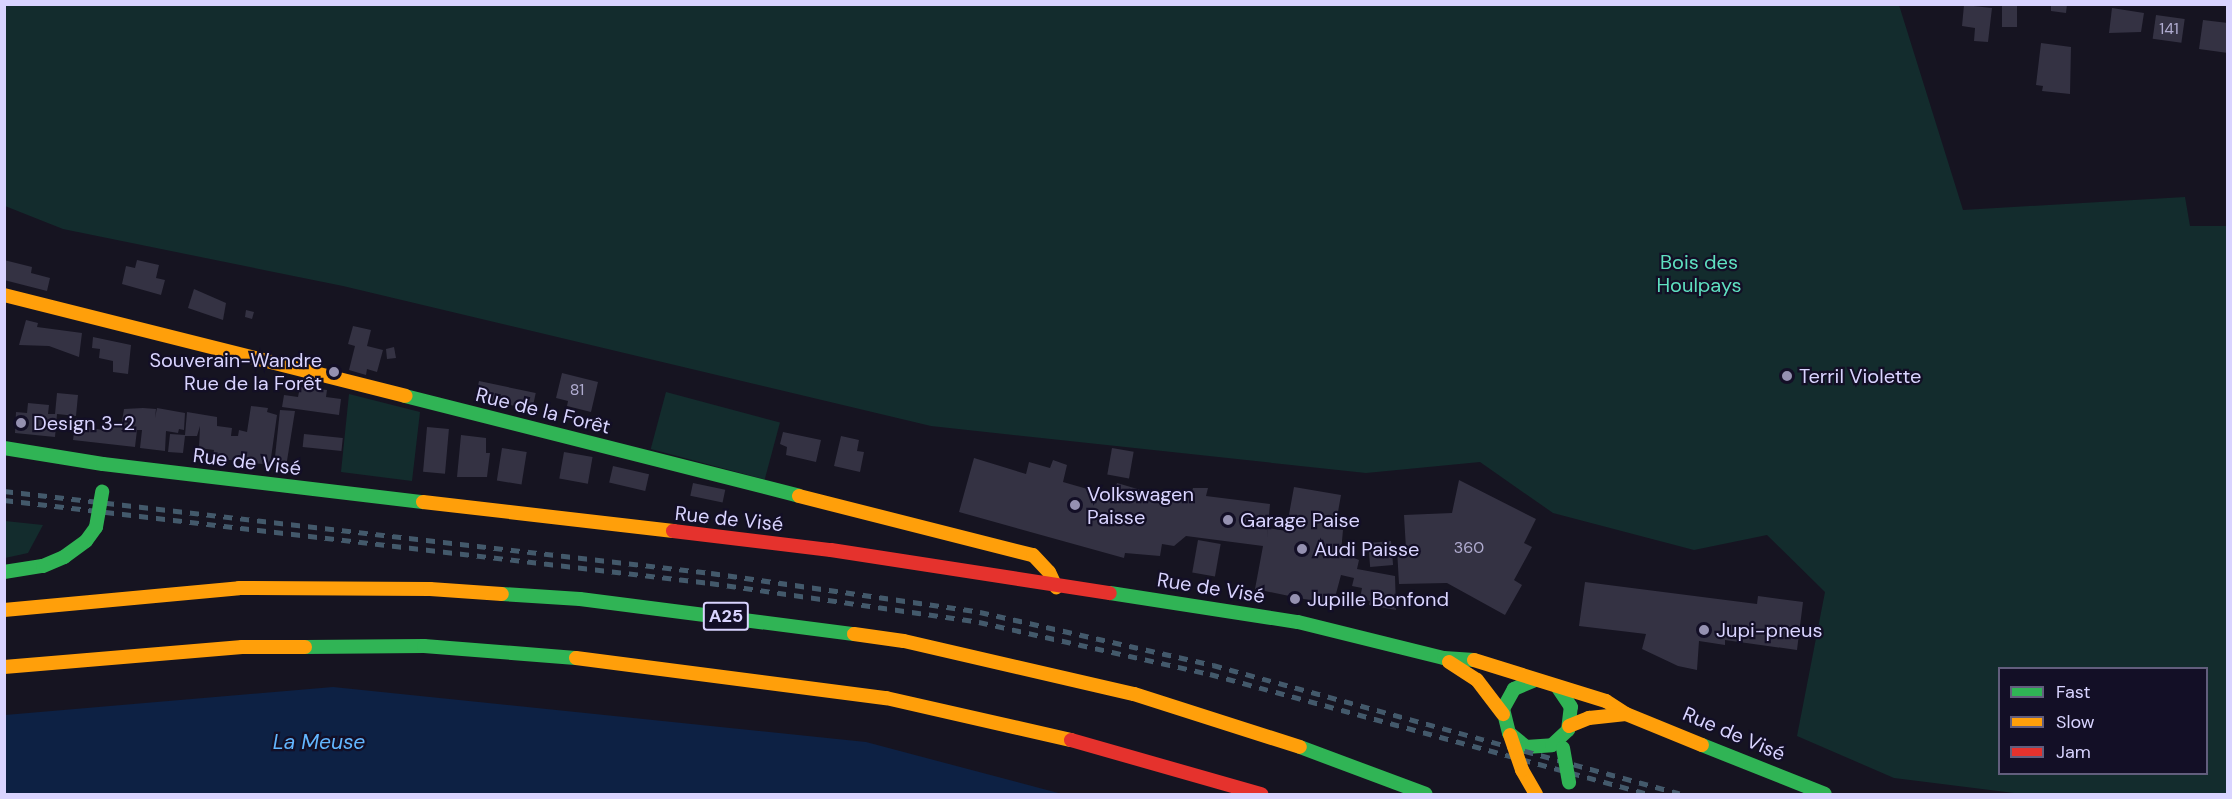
<!DOCTYPE html>
<html>
<head>
<meta charset="utf-8">
<style>
  body { margin:0 }
  #map { position:relative; width:2232px; height:799px; overflow:hidden; background:#161421; font-family:"DM Sans",sans-serif }
  div>[style] { position:absolute }
  [style*='--x'] { left:calc(var(--x)*1px); top:calc(var(--y)*1px); width:calc(var(--w)*1px); rotate:calc(var(--a)*1deg) }
  .green>* { inset:0; background:#132c2d; transform-origin:0 0 }
  .water>* { inset:0; background:#0d2144 }
  .building>* { inset:0; background:#343243; transform-origin:0 0 }
  .fast>* { height:14px; margin:-7px; padding:0 7px; transform-origin:7px; border-radius:7px; background:#30b455 }
  .slow>* { height:14px; margin:-7px; padding:0 7px; transform-origin:7px; border-radius:7px; background:#ff9f0a }
  .jam>* { height:14px; margin:-7px; padding:0 7px; transform-origin:7px; border-radius:7px; background:#e5322d }
  .rail>* { height:4.5px; margin-top:-2.25px; transform-origin:0; background:repeating-linear-gradient(90deg,#43596b 0 9px,transparent 0 17px) }
  .fast-bridge>* { height:14px; margin:-7px; padding:0 7px; transform-origin:7px; border-radius:7px; background:#30b455 }
  .slow-bridge>* { height:14px; margin:-7px; padding:0 7px; transform-origin:7px; border-radius:7px; background:#ff9f0a }
  .dots>* { width:16px; height:16px; translate:-50% -50%; box-sizing:border-box; border:3px solid #130f26; border-radius:50% }
  span { translate:-50% -50%; white-space:nowrap; text-align:center; line-height:1.15; -webkit-text-stroke:4.5px #130f26; paint-order:stroke }
  .number-label { font-size:16px; color:#b0acd0 }
  .number-label span { -webkit-text-stroke-width:0 }
  .shield-label span { padding:2px 4px; background:#130f26; border:2px solid; border-radius:4px; -webkit-text-stroke-width:0 }
  .shield-label { font-size:18px; color:#d9d4ff; font-weight:700 }
  .park-label { font-size:20px; color:#5fe0c0 }
  .poi-label { font-size:20px; color:#d9d4ff }
  .right { translate:-100% -50%; text-align:right }
  .left { translate:0 -50%; text-align:left }
  .street-label { font-size:20px; color:#d9d4ff }
  .water-label { font-size:21px; color:#62b6ff; font-style:italic }
  .frame { position:absolute; inset:0; border:6px solid #d9d4ff; pointer-events:none }
  .legend { position:absolute; left:1998px; top:667px; width:210px; height:108px; box-sizing:border-box; background:#130f26; border:2px solid #625e7d; margin:0; padding:8px 10px; list-style:none; font-size:18px; color:#d9d4ff }
  .legend li { display:flex; align-items:center; gap:12px; height:30px }
  .legend b { width:30px; border:2px solid #625e7d }
</style>
</head>
<body>
<div id="map">
  <div class="green">
    <i style="clip-path:polygon(evenodd,4px 5px,1899px 5px,1963px 210px,2185px 197px,2190px 226px,2227px 226px,2227px 794px,2022px 794px,1894px 778px,1797px 736px,1825px 592px,1767px 535px,1694px 550px,1553px 513px,1480px 462px,1366px 473px,931px 426px,343px 286px,63px 229px,5px 206px,4px 5px,2000px 668px,2206px 668px,2206px 774px,2000px 774px,2000px 668px)"></i>
    <i style="left:666px;top:392px;width:118px;height:59px;rotate:15deg"></i>
    <i style="clip-path:polygon(349px 394px,420px 412px,412px 481px,341px 472px)"></i>
    <i style="clip-path:polygon(5px 521px,43px 525px,28px 553px,5px 558px)"></i>
  </div>
  <div class="water">
    <i style="clip-path:polygon(333px 687px,866px 742px,1062px 794px,5px 794px,5px 715px)"></i>
  </div>
  <div class="building">
    <i style="left:2002px;top:4px;width:15px;height:23px"></i>
    <i style="clip-path:polygon(2051px 4px,2067px 4px,2066px 13px,2051px 11px)"></i>
    <i style="clip-path:polygon(1964px 5px,1992px 8px,1988px 42px,1974px 41px,1975px 28px,1962px 26px)"></i>
    <i style="clip-path:polygon(2112px 8px,2144px 13px,2141px 32px,2109px 33px)"></i>
    <i style="left:2156px;top:15px;width:29px;height:24px;rotate:8deg"></i>
    <i style="clip-path:polygon(2203px 20px,2228px 23px,2228px 53px,2199px 49px)"></i>
    <i style="clip-path:polygon(2041px 43px,2071px 47px,2070px 94px,2042px 91px,2043px 86px,2036px 85px)"></i>
    <i style="clip-path:polygon(4px 260px,32px 267px,31px 273px,50px 278px,47px 291px,4px 280px)"></i>
    <i style="clip-path:polygon(137px 260px,159px 265px,156px 278px,165px 280px,161px 295px,122px 284px,126px 266px,135px 268px)"></i>
    <i style="clip-path:polygon(194px 289px,226px 303px,223px 320px,188px 308px)"></i>
    <i style="clip-path:polygon(246px 310px,254px 312px,252px 319px,245px 317px)"></i>
    <i style="clip-path:polygon(26px 320px,38px 323px,37px 327px,82px 333px,79px 357px,49px 346px,19px 345px)"></i>
    <i style="clip-path:polygon(353px 326px,371px 330px,367px 346px,383px 350px,377px 372px,367px 369px,366px 375px,349px 370px,355px 346px,348px 344px)"></i>
    <i style="clip-path:polygon(93px 337px,131px 345px,128px 374px,113px 372px,113px 361px,99px 358px,100px 349px,92px 348px)"></i>
    <i style="clip-path:polygon(394px 347px,396px 358px,387px 359px,386px 349px)"></i>
    <i style="clip-path:polygon(562px 373px,598px 382px,591px 412px,567px 406px,568px 401px,556px 398px)"></i>
    <i style="left:479px;top:381px;width:58px;height:17px;rotate:12deg"></i>
    <i style="clip-path:polygon(300px 387px,327px 390px,326px 397px,341px 399px,339px 415px,282px 407px,284px 395px,298px 397px)"></i>
    <i style="clip-path:polygon(57px 393px,78px 395px,76px 416px,57px 414px,55px 437px,15px 433px,16px 412px,27px 413px,28px 403px,49px 405px,48px 414px,55px 414px)"></i>
    <i style="clip-path:polygon(251px 406px,268px 408px,267px 412px,277px 415px,270px 465px,213px 458px,214px 450px,199px 448px,200px 426px,197px 436px,185px 436px,183px 453px,168px 452px,170px 434px,185px 435px,187px 412px,217px 417px,217px 426px,232px 428px,231px 436px,238px 436px,239px 430px,247px 432px)"></i>
    <i style="clip-path:polygon(143px 408px,156px 409px,155px 418px,157px 408px,185px 413px,184px 430px,179px 429px,178px 433px,166px 431px,165px 451px,140px 448px,142px 430px,137px 430px,135px 447px,73px 440px,76px 418px,89px 419px,88px 427px,106px 431px,107px 425px,121px 427px,124px 409px)"></i>
    <i style="clip-path:polygon(280px 410px,295px 411px,286px 467px,274px 466px)"></i>
    <i style="left:427px;top:427px;width:22px;height:45px;rotate:5deg"></i>
    <i style="clip-path:polygon(783px 432px,821px 440px,816px 462px,786px 455px,787px 447px,780px 444px)"></i>
    <i style="left:304px;top:434px;width:39px;height:13px;rotate:6deg"></i>
    <i style="clip-path:polygon(461px 435px,486px 438px,486px 453px,490px 453px,487px 477px,457px 477px)"></i>
    <i style="clip-path:polygon(841px 436px,859px 440px,857px 451px,864px 452px,860px 472px,834px 466px)"></i>
    <i style="left:502px;top:448px;width:25px;height:33px;rotate:9deg"></i>
    <i style="left:1112px;top:448px;width:22px;height:27px;rotate:10deg"></i>
    <i style="left:564px;top:452px;width:29px;height:27px;rotate:10deg"></i>
    <i style="clip-path:polygon(974px 458px,1026px 474px,1029px 462px,1050px 468px,1053px 460px,1067px 465px,1063px 482px,1112px 496px,1117px 483px,1168px 498px,1190px 498px,1193px 488px,1208px 488px,1206px 496px,1270px 504px,1267px 537px,1268px 528px,1286px 531px,1294px 487px,1341px 495px,1335px 529px,1343px 530px,1341px 552px,1359px 560px,1357px 569px,1395px 576px,1396px 610px,1369px 605px,1370px 601px,1360px 599px,1362px 588px,1352px 586px,1354px 578px,1341px 575px,1333px 605px,1255px 589px,1263px 546px,1186px 536px,1174px 546px,1162px 544px,1160px 556px,1125px 553px,1124px 558px,959px 512px)"></i>
    <i style="left:613px;top:466px;width:37px;height:17px;rotate:13deg"></i>
    <i style="clip-path:polygon(1459px 480px,1536px 519px,1524px 543px,1532px 547px,1514px 580px,1522px 585px,1505px 615px,1447px 583px,1399px 584px,1397px 549px,1406px 549px,1404px 515px,1452px 513px)"></i>
    <i style="left:693px;top:483px;width:33px;height:13px;rotate:12deg"></i>
    <i style="left:1198px;top:540px;width:23px;height:33px;rotate:10deg"></i>
    <i style="left:1391px;top:541px;width:24px;height:23px;rotate:85deg"></i>
    <i style="clip-path:polygon(1585px 582px,1757px 604px,1758px 596px,1803px 602px,1797px 650px,1725px 640px,1725px 645px,1699px 641px,1697px 670px,1678px 666px,1642px 649px,1646px 634px,1579px 626px)"></i>
  </div>
  <div class="fast">
    <i style="--x:405;--y:396;--w:406;--a:14.2"></i>
    <i style="--x:4;--y:448;--w:100;--a:9.2"></i>
    <i style="--x:103;--y:464;--w:322;--a:6.8"></i>
    <i style="--x:4;--y:572;--w:39;--a:-9"></i>
    <i style="--x:43;--y:566;--w:23;--a:-23"></i>
    <i style="--x:1110;--y:593;--w:190;--a:8.8"></i>
    <i style="--x:1298;--y:622;--w:150;--a:13.9"></i>
    <i style="--x:1444;--y:658;--w:30;--a:4"></i>
    <i style="--x:502;--y:594;--w:78;--a:3.7"></i>
    <i style="--x:580;--y:599;--w:276;--a:7.3"></i>
    <i style="--x:305;--y:647;--w:119;--a:-0.5"></i>
    <i style="--x:424;--y:646;--w:152;--a:4.5"></i>
    <i style="--x:1535;--y:680;--w:23;--a:157"></i>
    <i style="--x:1514;--y:689;--w:23;--a:119"></i>
    <i style="--x:1503;--y:709;--w:25;--a:76"></i>
    <i style="--x:1509;--y:733;--w:22;--a:39"></i>
    <i style="--x:1526;--y:747;--w:26;--a:-4"></i>
    <i style="--x:1552;--y:745;--w:22;--a:-43"></i>
    <i style="--x:1568;--y:730;--w:23;--a:-83"></i>
    <i style="--x:1571;--y:707;--w:25;--a:-124"></i>
    <i style="--x:1702;--y:745;--w:132;--a:21.7"></i>
    <i style="--x:1300;--y:747;--w:134;--a:20.5"></i>
  </div>
  <div class="slow">
    <i style="--x:4;--y:295;--w:414;--a:14.1"></i>
    <i style="--x:799;--y:496;--w:241;--a:14.2"></i>
    <i style="--x:1033;--y:555;--w:23;--a:47"></i>
    <i style="--x:1049;--y:572;--w:17;--a:65"></i>
    <i style="--x:423;--y:502;--w:252;--a:6.6"></i>
    <i style="--x:4;--y:610;--w:236;--a:-5.3"></i>
    <i style="--x:239;--y:588;--w:191;--a:0.3"></i>
    <i style="--x:430;--y:589;--w:72;--a:4"></i>
    <i style="--x:854;--y:634;--w:50;--a:8"></i>
    <i style="--x:904;--y:641;--w:236;--a:13"></i>
    <i style="--x:1134;--y:694;--w:174;--a:17.7"></i>
    <i style="--x:576;--y:658;--w:313;--a:7.4"></i>
    <i style="--x:886;--y:698;--w:190;--a:12.8"></i>
    <i style="--x:1474;--y:660;--w:138;--a:17.3"></i>
    <i style="--x:1606;--y:701;--w:24;--a:33"></i>
    <i style="--x:1626;--y:714;--w:82;--a:22.2"></i>
    <i style="--x:1449;--y:662;--w:33;--a:33"></i>
    <i style="--x:1477;--y:680;--w:43;--a:52.6"></i>
    <i style="--x:4;--y:667;--w:239;--a:-4.8"></i>
    <i style="--x:242;--y:647;--w:63;--a:0"></i>
    <i style="--x:1569;--y:726;--w:22;--a:-22"></i>
    <i style="--x:1589;--y:718;--w:37;--a:-6"></i>
    <i style="--x:1522;--y:770;--w:28;--a:60"></i>
  </div>
  <div class="jam">
    <i style="--x:673;--y:531;--w:159;--a:6.9"></i>
    <i style="--x:831;--y:550;--w:282;--a:8.8"></i>
    <i style="--x:1071;--y:740;--w:198;--a:15.9"></i>
  </div>
  <div class="rail">
    <i style="--x:4;--y:491;--w:712;--a:6.62"></i>
    <i style="--x:711;--y:573;--w:272;--a:8.2"></i>
    <i style="--x:980;--y:612;--w:239;--a:12.8"></i>
    <i style="--x:1213;--y:665;--w:484;--a:15.4"></i>
    <i style="--x:4;--y:500;--w:711;--a:6.71"></i>
    <i style="--x:710;--y:583;--w:272;--a:8.2"></i>
    <i style="--x:979;--y:622;--w:237;--a:12.7"></i>
    <i style="--x:1210;--y:674;--w:454;--a:15.3"></i>
  </div>
  <div class="fast-bridge">
    <i style="--x:64;--y:557;--w:27;--a:-36"></i>
    <i style="--x:86;--y:541;--w:17;--a:-54"></i>
    <i style="--x:96;--y:527;--w:36;--a:-80"></i>
    <i style="--x:1563;--y:748;--w:35;--a:80"></i>
  </div>
  <div class="slow-bridge">
    <i style="--x:1510;--y:735;--w:37;--a:71"></i>
  </div>
  <div class="dots">
    <i style="left:334px;top:372px;background:#9591b1"></i>
    <i style="left:1787px;top:376px;background:#9591b1"></i>
    <i style="left:21px;top:423px;background:#9591b1"></i>
    <i style="left:1075px;top:505px;background:#9591b1"></i>
    <i style="left:1228px;top:520px;background:#9591b1"></i>
    <i style="left:1302px;top:549px;background:#9591b1"></i>
    <i style="left:1295px;top:599px;background:#9591b1"></i>
    <i style="left:1704px;top:630px;background:#9591b1"></i>
  </div>
  <div class="number-label">
    <span style="left:2169px;top:29px">141</span>
    <span style="left:577px;top:390px">81</span>
    <span style="left:1469px;top:548px">360</span>
  </div>
  <div class="shield-label">
    <span style="left:726px;top:616px">A25</span>
  </div>
  <div class="park-label">
    <span style="left:1699px;top:274px">Bois des<br>Houlpays</span>
  </div>
  <div class="poi-label">
    <span class="right" style="left:322px;top:372px">Souverain-Wandre<br>Rue de la Forêt</span>
    <span class="left" style="left:1799px;top:376px">Terril Violette</span>
    <span class="left" style="left:33px;top:423px">Design 3-2</span>
    <span class="left" style="left:1087px;top:506px">Volkswagen<br>Paisse</span>
    <span class="left" style="left:1240px;top:520px">Garage Paise</span>
    <span class="left" style="left:1314px;top:549px">Audi Paisse</span>
    <span class="left" style="left:1307px;top:599px">Jupille Bonfond</span>
    <span class="left" style="left:1716px;top:630px">Jupi-pneus</span>
  </div>
  <div class="street-label">
    <span style="left:543px;top:411px;rotate:14deg">Rue de la Forêt</span>
    <span style="left:247px;top:462px;rotate:7deg">Rue de Visé</span>
    <span style="left:729px;top:519px;rotate:6deg">Rue de Visé</span>
    <span style="left:1211px;top:588px;rotate:9deg">Rue de Visé</span>
    <span style="left:1734px;top:734px;rotate:23deg">Rue de Visé</span>
  </div>
  <div class="water-label">
    <span style="left:319px;top:742px">La Meuse</span>
  </div>
  <div class="frame"></div>
  <ul class="legend">
  <li><b style="height:8px;background:#30b455"></b>Fast</li>
  <li><b style="height:8px;background:#ff9f0a"></b>Slow</li>
  <li><b style="height:8px;background:#e5322d"></b>Jam</li>
  </ul>
</div>
</body>
</html>
